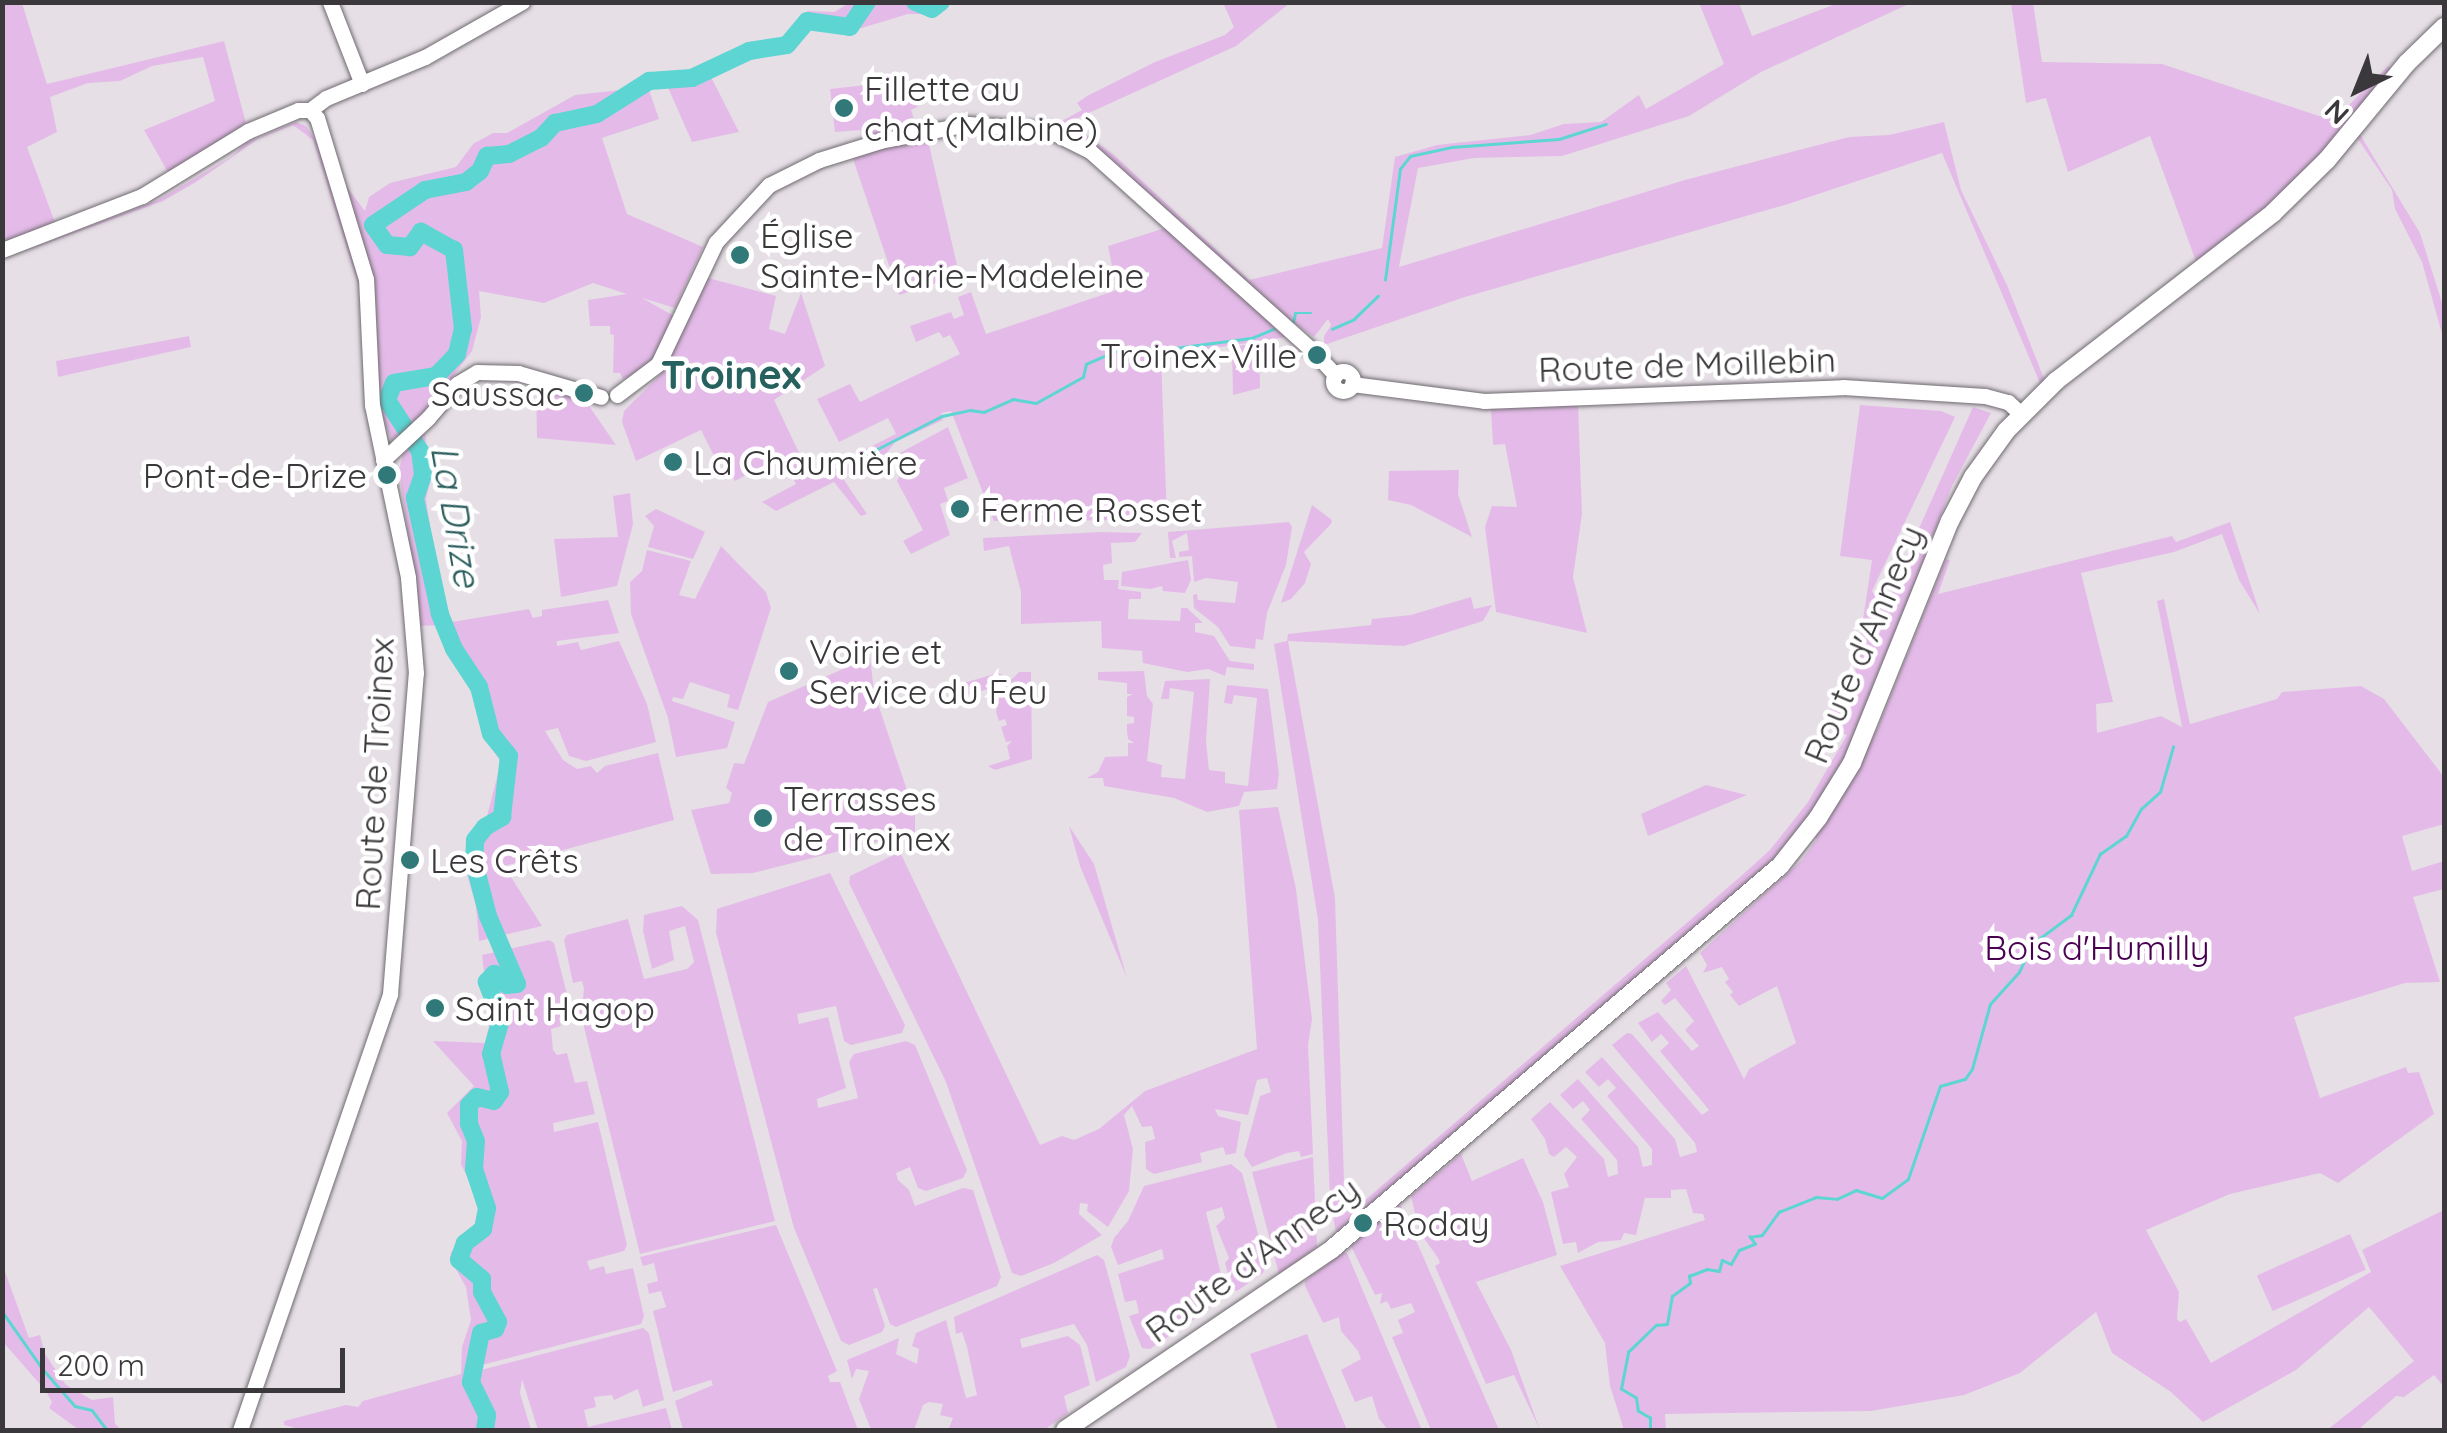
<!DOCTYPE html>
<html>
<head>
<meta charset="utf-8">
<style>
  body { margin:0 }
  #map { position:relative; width:2447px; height:1433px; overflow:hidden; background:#e6dfe6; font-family:Quicksand,sans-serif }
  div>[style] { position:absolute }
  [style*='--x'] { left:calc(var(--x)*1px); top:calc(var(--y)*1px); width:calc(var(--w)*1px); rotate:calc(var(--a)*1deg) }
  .green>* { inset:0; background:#e4bbe8; transform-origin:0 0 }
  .stream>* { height:2.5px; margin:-1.25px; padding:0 1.25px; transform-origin:1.25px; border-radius:1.25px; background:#5dd5d2 }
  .river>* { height:18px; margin:-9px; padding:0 9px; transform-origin:9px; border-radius:9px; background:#5dd5d2 }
  .roads { filter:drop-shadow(0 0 2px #6f6a70) drop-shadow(0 0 2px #6f6a70) }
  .minor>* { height:15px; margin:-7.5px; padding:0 7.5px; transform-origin:7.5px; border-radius:7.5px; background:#fff }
  .minor>.ring { margin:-7.5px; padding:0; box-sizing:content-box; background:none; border:15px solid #fff; border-radius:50% }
  .major>* { height:18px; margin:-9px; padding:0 9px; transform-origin:9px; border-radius:9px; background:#fff }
  .dots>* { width:28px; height:28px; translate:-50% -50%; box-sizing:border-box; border:5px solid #fff; border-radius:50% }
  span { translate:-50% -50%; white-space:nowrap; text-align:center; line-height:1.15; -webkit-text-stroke:9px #fff; paint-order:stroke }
  .poi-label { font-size:35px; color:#3b383b }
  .left { translate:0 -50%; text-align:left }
  .right { translate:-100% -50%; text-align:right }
  .street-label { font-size:35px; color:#3b383b }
  .park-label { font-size:35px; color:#4a0051 }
  .water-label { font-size:38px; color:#2c5f5e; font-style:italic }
  .quarter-label { font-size:40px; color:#27615f; font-weight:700 }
  .frame { position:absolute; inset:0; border:5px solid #3b383b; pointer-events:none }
  .north { position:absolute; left:2307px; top:40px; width:100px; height:100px; -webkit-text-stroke:8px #fff; paint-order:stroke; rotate:223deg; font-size:28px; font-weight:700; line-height:40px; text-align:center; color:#3b383b }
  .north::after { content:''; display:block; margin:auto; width:35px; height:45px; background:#3b383b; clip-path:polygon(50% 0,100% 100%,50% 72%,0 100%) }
  .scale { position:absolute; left:40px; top:1348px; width:305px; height:45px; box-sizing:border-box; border:5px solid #3b383b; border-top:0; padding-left:12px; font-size:30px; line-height:35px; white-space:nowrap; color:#3b383b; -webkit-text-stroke:8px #fff; paint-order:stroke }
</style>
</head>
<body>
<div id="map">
  <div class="green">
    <i style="clip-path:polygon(2px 3px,22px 3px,47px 84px,224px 41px,246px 123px,169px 174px,144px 130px,215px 101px,203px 57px,152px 66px,120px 81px,88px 83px,50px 97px,57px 132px,27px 147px,56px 225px,3px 243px)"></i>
    <i style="clip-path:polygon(849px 3px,849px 2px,949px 3px,936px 14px,908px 14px,845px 33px,805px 26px,807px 11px,834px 12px)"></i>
    <i style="clip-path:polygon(1223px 3px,1290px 3px,1236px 46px,1069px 122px,1114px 155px,1249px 280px,1382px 248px,1395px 157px,1437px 145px,1530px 135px,1564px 124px,1601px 122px,1639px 95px,1646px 109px,1724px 64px,1699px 3px,1739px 3px,1752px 36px,1838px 3px,1911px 3px,1761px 72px,1689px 116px,1562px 156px,1474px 158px,1418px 168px,1399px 267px,1685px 180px,1849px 137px,1889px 135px,1944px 122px,1961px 190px,2007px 285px,2045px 381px,2040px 383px,1942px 153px,1788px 204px,1465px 297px,1324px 345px,1324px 336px,1331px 325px,1328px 319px,1314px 337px,1276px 311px,1110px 158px,1058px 123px,1082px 110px,1077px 103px,1087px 96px,1155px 62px,1225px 35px,1234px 27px)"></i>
    <i style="clip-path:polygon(2011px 3px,2033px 3px,2042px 62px,2162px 64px,2319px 116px,2334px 116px,2346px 108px,2388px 66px,2391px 68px,2337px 139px,2292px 186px,2197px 264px,2150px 136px,2068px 172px,2046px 98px,2026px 103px)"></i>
    <i style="clip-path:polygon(886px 76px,906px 80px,921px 100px,923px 104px,911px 110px,915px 122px,862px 139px,860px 130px,835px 132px,830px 89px,875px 84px,874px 77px)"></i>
    <i style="clip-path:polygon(711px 77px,739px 132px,692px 142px,666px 83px)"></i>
    <i style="clip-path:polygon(648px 87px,659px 119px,602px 138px,627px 214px,703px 247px,675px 308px,642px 298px,676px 317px,659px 354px,637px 374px,623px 379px,620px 373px,613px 373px,614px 335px,610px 334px,610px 326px,590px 326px,588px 300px,627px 294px,593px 283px,544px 303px,479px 291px,481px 317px,472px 351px,427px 411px,391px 441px,380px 409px,375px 288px,346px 186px,365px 211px,369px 197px,390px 183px,456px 167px,473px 144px,493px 133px,507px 133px,575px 95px)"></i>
    <i style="clip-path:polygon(296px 122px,306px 126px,318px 144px,353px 255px,360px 290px,313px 140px,293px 125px,258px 139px,196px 182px,163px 201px,3px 259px,158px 200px,231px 157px,246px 143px)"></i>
    <i style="clip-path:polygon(2359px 133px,2420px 233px,2444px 309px,2444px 341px,2422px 262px,2395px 209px,2392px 190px,2356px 136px)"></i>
    <i style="clip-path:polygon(927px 136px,957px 265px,940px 270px,943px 281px,899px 295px,852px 156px)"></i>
    <i style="clip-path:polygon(1165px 228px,1286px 337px,1161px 356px,1167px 520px,994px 521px,951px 411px,941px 413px,943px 420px,895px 442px,886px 454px,842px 477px,867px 514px,861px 516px,834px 482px,776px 511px,762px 502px,796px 484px,781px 456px,735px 481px,723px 455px,715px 458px,701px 430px,636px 461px,622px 422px,624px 411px,661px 374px,708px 278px,776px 296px,769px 329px,785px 334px,801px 293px,825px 366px,774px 400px,810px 476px,834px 465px,839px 472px,848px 467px,844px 460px,896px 434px,888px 418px,839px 442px,817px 399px,850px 384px,860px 402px,960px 354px,950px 335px,943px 338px,939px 332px,916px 342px,910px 326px,951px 312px,954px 319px,964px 315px,958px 297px,971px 292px,986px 334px,1117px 290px,1108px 246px)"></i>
    <i style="clip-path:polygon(189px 336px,191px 347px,58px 377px,56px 361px)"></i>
    <i style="clip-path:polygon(1259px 344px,1260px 388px,1233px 395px,1232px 346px)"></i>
    <i style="clip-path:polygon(536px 385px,587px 403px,616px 445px,537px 438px)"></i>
    <i style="clip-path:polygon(1578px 404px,1582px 514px,1573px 577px,1587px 633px,1496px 612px,1485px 527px,1492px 506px,1517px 507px,1505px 444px,1493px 445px,1491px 409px)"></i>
    <i style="clip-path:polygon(1860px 405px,1941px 411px,1955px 417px,1872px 591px,1881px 604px,1893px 597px,1892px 589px,1973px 407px,1991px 413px,1952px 486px,1856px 737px,1818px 807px,1775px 861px,1336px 1233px,1330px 1197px,1318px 920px,1274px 644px,1287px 641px,1288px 634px,1371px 625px,1372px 619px,1411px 615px,1471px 597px,1474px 609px,1492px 605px,1483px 621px,1404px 646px,1288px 641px,1335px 898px,1345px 1212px,1356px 1208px,1740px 877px,1770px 850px,1808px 802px,1847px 735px,1824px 727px,1831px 703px,1850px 706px,1872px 560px,1840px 556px)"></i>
    <i style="clip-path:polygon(948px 427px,968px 478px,944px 488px,948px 501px,940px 504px,950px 535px,911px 554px,903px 541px,923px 530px,897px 481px,902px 471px,896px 455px)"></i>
    <i style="clip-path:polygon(425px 432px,430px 482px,426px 499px,437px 576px,452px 622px,529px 609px,533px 618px,542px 616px,542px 610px,608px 600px,619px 633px,557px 641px,557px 646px,578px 642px,581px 650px,619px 641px,647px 704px,656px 742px,586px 761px,569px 756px,558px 728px,545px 731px,563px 760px,577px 769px,591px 766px,597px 773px,605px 766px,658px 753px,674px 820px,504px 866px,542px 926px,479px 941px,476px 906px,465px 867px,466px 849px,486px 820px,501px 762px,485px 738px,470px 676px,439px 625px,421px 626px,399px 470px,403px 454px)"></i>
    <i style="clip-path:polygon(1459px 470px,1458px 494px,1472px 537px,1411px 505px,1388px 500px,1389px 471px)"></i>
    <i style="clip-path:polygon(630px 493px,633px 524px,617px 586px,561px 597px,554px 539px,618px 537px,613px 496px)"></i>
    <i style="clip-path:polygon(1312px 505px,1332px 520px,1331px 524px,1304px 552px,1311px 564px,1305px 583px,1291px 599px,1281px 603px)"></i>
    <i style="clip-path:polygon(656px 509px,705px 532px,693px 559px,648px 547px,654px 526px,645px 516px)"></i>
    <i style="clip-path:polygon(1289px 522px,1292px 527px,1286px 565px,1267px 613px,1263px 640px,1256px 639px,1255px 649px,1230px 646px,1218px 627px,1194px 608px,1193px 595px,1197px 594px,1198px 600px,1235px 603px,1238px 582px,1206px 578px,1194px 582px,1192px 556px,1179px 557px,1179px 552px,1189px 550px,1187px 533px,1172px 541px,1176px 558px,1170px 558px,1168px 532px)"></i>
    <i style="clip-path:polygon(2230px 522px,2260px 614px,2239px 580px,2222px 534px,2174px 552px,2081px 573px,2113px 702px,2096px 704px,2097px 733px,2161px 716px,2182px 727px,2157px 601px,2164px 599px,2190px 724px,2277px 699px,2282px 692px,2361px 686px,2384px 699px,2444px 777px,2444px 824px,2402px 836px,2412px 871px,2444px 861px,2444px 889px,2413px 897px,2440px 982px,2405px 983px,2294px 1017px,2320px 1098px,2406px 1067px,2408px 1073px,2419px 1072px,2434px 1114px,2338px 1183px,2320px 1173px,2230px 1194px,2146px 1230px,2179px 1292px,2177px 1319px,2180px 1322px,2186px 1319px,2211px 1363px,2371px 1272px,2362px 1250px,2444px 1210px,2444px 1387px,2434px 1375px,2404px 1397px,2396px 1396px,2358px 1430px,2327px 1430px,2414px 1361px,2369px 1307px,2296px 1370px,2203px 1422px,2171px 1392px,2112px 1353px,2096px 1312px,2020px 1373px,1964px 1395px,1871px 1411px,1665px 1414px,1666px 1430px,1624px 1430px,1610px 1386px,1605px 1343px,1560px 1266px,1705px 1220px,1703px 1214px,1693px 1213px,1686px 1189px,1671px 1190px,1671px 1198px,1645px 1198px,1636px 1235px,1624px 1233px,1621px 1240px,1598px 1242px,1578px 1253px,1576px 1242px,1563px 1244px,1551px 1192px,1569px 1187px,1564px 1174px,1577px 1157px,1566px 1147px,1554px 1157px,1549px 1154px,1545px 1139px,1531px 1119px,1550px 1102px,1604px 1159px,1608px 1177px,1618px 1174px,1617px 1160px,1581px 1119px,1590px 1110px,1583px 1101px,1573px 1109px,1560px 1095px,1578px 1079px,1638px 1147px,1643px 1167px,1652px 1165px,1652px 1149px,1607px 1096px,1616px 1088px,1608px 1079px,1599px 1087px,1585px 1072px,1602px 1057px,1675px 1139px,1680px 1157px,1697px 1152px,1695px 1143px,1612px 1045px,1627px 1033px,1632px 1034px,1702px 1115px,1709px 1110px,1660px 1051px,1669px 1043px,1661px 1034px,1652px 1042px,1638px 1023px,1658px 1012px,1692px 1051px,1699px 1046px,1685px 1030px,1694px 1021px,1675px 998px,1665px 1005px,1661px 1001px,1671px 990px,1666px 983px,1686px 966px,1744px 1079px,1749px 1069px,1796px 1043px,1777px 986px,1739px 1006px,1730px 995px,1733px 992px,1725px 982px,1729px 979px,1722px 967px,1703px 973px,1707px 965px,1700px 953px,1802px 860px,1817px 839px,1813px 835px,1844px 793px,1878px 727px,1946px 559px,1950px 560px,1938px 594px,2172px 536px,2176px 542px)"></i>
    <i style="clip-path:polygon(1101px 532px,1142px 533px,1135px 542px,1111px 543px,1112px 563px,1103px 565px,1104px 580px,1119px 580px,1118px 589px,1141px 592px,1141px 599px,1129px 599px,1128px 619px,1180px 621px,1181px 608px,1187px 608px,1203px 623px,1195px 623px,1195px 632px,1214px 636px,1230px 661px,1254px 664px,1254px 670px,1227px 667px,1225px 676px,1208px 669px,1187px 672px,1143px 663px,1142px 651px,1102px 648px,1101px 621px,1021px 624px,1021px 592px,1009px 546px,984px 551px,983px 538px)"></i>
    <i style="clip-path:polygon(721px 546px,766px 592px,771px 608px,738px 710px,727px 707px,730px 695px,690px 682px,683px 699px,673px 697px,672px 701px,735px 722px,727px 748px,676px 757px,668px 718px,631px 614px,630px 582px,642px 571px,647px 550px,691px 561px,679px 595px,695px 599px)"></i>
    <i style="clip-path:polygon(1188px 560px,1191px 580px,1185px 593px,1163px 591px,1162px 586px,1151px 589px,1121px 586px,1122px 572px)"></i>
    <i style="clip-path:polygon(870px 657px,874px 692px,915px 814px,915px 832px,753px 873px,711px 874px,691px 810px,729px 803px,732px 793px,726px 788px,734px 763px,744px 764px,768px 702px)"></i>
    <i style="clip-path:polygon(1144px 671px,1147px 696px,1153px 704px,1147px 761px,1162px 765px,1161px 777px,1185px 779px,1194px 692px,1170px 688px,1169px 699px,1161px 699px,1165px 681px,1210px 679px,1206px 741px,1209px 770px,1225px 772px,1225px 783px,1248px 786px,1257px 698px,1234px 695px,1232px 704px,1224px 703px,1227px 685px,1268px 689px,1279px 774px,1277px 789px,1244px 792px,1239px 806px,1207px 812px,1174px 798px,1104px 786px,1103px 778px,1087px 778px,1098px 772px,1105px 757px,1128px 756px,1128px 743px,1134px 743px,1128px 739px,1127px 731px,1127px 724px,1134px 723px,1134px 717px,1127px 716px,1127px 697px,1133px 694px,1127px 694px,1127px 683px,1098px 680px,1098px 672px)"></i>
    <i style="clip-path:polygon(1019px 672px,1031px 672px,1032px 759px,995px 770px,988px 766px,1010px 759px,1007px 746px,1012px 741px,1006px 742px,1001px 727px,1007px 725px,1005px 719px,999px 721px,996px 712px,999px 697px,992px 698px,988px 689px,961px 697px,957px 685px,998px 673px,1012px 679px)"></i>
    <i style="clip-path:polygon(1706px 785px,1747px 795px,1648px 836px,1641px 814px)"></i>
    <i style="clip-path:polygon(1278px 807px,1296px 889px,1312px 1019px,1308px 1045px,1313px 1154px,1301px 1157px,1299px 1151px,1287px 1153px,1252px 1167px,1244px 1155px,1260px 1096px,1271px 1092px,1267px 1078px,1257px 1080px,1248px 1115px,1215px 1109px,1218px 1116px,1241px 1122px,1236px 1153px,1226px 1155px,1223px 1147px,1200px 1153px,1202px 1162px,1154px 1174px,1146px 1169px,1145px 1142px,1155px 1139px,1152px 1126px,1142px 1127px,1132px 1106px,1124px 1115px,1133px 1149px,1129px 1191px,1108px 1227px,1087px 1211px,1088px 1204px,1080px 1203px,1079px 1214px,1102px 1235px,1054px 1263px,1021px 1276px,1012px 1273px,946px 1082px,849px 883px,850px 876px,900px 852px,1040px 1145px,1062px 1136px,1074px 1140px,1099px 1129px,1145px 1091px,1257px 1049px,1239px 810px)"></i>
    <i style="clip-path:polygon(1069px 826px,1094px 864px,1127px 978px,1080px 866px)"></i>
    <i style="clip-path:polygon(830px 873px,905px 1025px,902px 1033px,851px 1045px,844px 1041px,836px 1006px,797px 1014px,799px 1024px,828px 1017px,846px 1088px,817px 1099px,818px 1108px,858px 1098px,849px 1062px,854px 1054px,906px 1041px,915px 1045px,967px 1170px,963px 1178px,926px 1191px,918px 1188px,910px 1167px,896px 1173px,898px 1180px,909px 1190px,915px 1206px,963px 1188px,973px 1190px,1001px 1277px,997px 1286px,896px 1327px,890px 1324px,877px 1288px,873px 1289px,885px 1326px,882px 1332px,849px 1345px,841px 1341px,794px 1228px,716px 933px,717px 909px)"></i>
    <i style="clip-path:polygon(682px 906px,698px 920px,775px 1221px,640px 1254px,577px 999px,583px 998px,584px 989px,582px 981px,573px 983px,564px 940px,567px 935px,628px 919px,644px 979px,687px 969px,694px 962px,685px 926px,669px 931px,674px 960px,652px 969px,643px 931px,644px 915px)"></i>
    <i style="clip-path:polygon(549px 940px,554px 943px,572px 1014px,559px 1018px,561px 1026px,551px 1029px,553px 1050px,557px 1055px,567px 1053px,575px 1083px,587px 1081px,595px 1114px,553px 1123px,554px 1132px,598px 1122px,627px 1245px,624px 1251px,587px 1261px,590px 1270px,604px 1266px,606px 1274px,633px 1268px,644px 1316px,641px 1324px,478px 1366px,477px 1371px,643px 1328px,649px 1333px,664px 1400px,643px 1407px,638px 1389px,614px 1400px,612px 1395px,594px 1397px,596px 1407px,584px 1410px,588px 1427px,666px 1408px,672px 1430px,538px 1430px,522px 1379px,520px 1393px,531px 1430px,303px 1430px,284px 1425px,284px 1421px,346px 1405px,358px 1407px,363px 1401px,461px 1374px,462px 1347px,471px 1320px,466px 1287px,450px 1259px,451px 1252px,474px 1232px,482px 1207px,461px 1164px,462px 1141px,447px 1113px,474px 1086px,433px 1041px,485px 1043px,490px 1022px,482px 955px)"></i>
    <i style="clip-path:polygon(1461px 1154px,1472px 1181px,1523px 1158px,1543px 1202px,1557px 1255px,1476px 1282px,1511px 1350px,1540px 1430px,1514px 1375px,1486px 1384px,1435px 1266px,1440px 1263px,1438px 1258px,1419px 1231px,1411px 1196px)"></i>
    <i style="clip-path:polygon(1313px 1157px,1317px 1247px,1279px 1274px,1252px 1172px)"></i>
    <i style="clip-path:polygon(1231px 1164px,1242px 1173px,1266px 1264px,1263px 1273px,1237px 1291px,1232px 1289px,1225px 1263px,1229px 1258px,1216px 1226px,1225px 1218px,1222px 1207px,1206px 1212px,1226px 1295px,1208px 1309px,1204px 1297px,1195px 1298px,1199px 1316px,1150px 1349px,1142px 1348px,1129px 1316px,1139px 1313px,1136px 1300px,1125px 1302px,1118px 1274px,1164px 1259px,1162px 1249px,1118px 1265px,1111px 1247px,1114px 1238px,1128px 1221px,1144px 1186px)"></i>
    <i style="clip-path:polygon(1397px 1205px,1401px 1206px,1499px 1430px,1431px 1430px,1392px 1337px,1403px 1333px,1398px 1320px,1415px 1312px,1411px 1303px,1391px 1309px,1387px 1301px,1380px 1304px,1382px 1293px,1375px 1295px,1351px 1246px)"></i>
    <i style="clip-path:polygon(776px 1225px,837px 1371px,828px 1376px,830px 1382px,840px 1382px,858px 1430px,683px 1430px,675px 1401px,713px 1385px,711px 1380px,673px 1392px,653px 1311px,666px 1307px,661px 1291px,649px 1294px,647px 1284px,658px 1281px,654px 1263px,643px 1266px,640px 1257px)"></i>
    <i style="left:2350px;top:1234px;width:39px;height:102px;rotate:66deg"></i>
    <i style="clip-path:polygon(1342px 1252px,1347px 1253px,1422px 1430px,1388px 1430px,1379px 1419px,1372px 1396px,1355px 1402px,1341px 1370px,1361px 1359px,1358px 1351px,1341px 1331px,1339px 1317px,1323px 1323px,1305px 1286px,1305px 1281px)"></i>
    <i style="clip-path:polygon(1097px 1255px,1104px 1260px,1121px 1322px,1130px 1356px,1126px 1367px,1096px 1382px,1087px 1345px,1074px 1324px,1020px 1339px,1022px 1348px,1068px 1336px,1080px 1345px,1090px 1385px,1064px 1396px,1068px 1413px,1044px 1430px,948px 1430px,953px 1418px,940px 1415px,943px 1404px,929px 1402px,923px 1405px,914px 1430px,873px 1430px,870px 1427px,859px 1399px,869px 1371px,856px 1369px,852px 1379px,847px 1360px,899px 1338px,896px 1354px,917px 1364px,919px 1349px,912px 1346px,916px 1333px,946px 1320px,966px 1398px,977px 1395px,967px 1347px,962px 1332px,956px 1334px,954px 1317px)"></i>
    <i style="clip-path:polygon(3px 1266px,29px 1338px,40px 1335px,45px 1354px,66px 1385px,92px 1400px,113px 1397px,115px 1424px,122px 1430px,79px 1430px,49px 1408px,52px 1402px,46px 1391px,3px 1342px)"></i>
    <i style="clip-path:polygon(1307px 1334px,1311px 1344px,1347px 1430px,1278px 1430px,1250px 1354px)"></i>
  </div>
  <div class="stream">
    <i style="--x:1385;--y:280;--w:112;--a:-82.3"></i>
    <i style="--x:1400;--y:169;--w:16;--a:-52"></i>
    <i style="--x:1410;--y:156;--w:43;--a:-12.1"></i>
    <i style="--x:1452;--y:147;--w:107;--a:-4.3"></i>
    <i style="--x:1559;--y:139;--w:49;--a:-17.7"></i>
    <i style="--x:1293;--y:322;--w:9;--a:-77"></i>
    <i style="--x:1295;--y:313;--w:16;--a:0"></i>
    <i style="--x:1332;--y:329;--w:24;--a:-24"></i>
    <i style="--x:1354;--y:319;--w:33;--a:-44"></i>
    <i style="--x:852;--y:462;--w:101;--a:-27.1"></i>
    <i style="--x:942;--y:416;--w:29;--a:-12"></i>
    <i style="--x:970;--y:410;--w:14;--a:8"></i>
    <i style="--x:984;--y:412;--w:32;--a:-24"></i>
    <i style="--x:1013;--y:399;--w:23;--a:10"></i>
    <i style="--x:1036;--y:403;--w:54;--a:-29"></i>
    <i style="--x:1083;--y:377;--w:13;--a:-77"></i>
    <i style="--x:1086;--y:364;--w:40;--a:-23.4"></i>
    <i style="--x:1123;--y:348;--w:44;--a:1.3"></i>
    <i style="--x:1167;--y:349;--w:86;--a:-7.4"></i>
    <i style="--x:1252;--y:338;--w:23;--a:-23"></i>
    <i style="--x:504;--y:782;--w:6;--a:9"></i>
    <i style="--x:2;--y:1288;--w:8;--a:90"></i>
    <i style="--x:2;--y:1311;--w:70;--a:54.9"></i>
    <i style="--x:42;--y:1368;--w:50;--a:49"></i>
    <i style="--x:75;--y:1406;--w:17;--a:13"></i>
    <i style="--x:92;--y:1410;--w:25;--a:53"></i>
    <i style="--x:1650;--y:1430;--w:12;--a:-90"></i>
    <i style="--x:1650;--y:1418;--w:14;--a:-150"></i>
    <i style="--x:1638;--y:1411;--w:13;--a:-99"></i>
    <i style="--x:1636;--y:1398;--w:17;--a:-149"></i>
    <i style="--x:1621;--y:1389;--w:38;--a:-79"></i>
    <i style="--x:1628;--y:1352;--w:39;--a:-44"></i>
    <i style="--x:1656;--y:1325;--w:11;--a:-5"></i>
    <i style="--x:1667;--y:1324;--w:28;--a:-80"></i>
    <i style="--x:1672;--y:1296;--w:22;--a:-36"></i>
    <i style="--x:1690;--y:1283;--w:7;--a:-98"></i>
    <i style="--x:1689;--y:1276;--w:19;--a:-21"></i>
    <i style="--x:1707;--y:1269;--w:12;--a:9"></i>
    <i style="--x:1719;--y:1271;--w:11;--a:-75"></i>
    <i style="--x:1722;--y:1260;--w:10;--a:24"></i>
    <i style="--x:1731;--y:1264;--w:16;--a:-60"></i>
    <i style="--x:1739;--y:1250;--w:17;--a:-21"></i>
    <i style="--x:1755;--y:1244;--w:9;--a:-126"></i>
    <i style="--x:1750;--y:1237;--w:12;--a:-9"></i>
    <i style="--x:1762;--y:1235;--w:29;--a:-54"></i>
    <i style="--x:1779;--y:1212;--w:40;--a:-22"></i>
    <i style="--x:1816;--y:1197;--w:21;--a:5"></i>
    <i style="--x:1837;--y:1199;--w:21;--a:-25"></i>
    <i style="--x:1856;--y:1190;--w:27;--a:17"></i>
    <i style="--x:1882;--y:1198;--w:32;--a:-36"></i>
    <i style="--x:1908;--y:1179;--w:98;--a:-71"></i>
    <i style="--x:1940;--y:1086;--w:26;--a:-16"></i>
    <i style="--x:1965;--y:1079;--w:12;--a:-55"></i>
    <i style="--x:1972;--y:1069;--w:67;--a:-74.5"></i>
    <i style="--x:1990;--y:1004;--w:43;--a:-47.8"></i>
    <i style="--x:2019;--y:972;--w:31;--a:-65"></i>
    <i style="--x:2032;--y:944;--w:49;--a:-36.6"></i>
    <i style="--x:2071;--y:915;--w:68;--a:-64.6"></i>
    <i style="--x:2100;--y:854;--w:32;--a:-35"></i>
    <i style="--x:2126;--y:836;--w:31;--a:-61"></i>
    <i style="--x:2141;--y:809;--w:25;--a:-42"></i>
    <i style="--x:2160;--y:792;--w:47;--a:-73.9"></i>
  </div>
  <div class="river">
    <i style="--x:915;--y:2;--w:18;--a:22"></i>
    <i style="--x:932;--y:9;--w:11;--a:-38"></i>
    <i style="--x:485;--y:1430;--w:15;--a:-82"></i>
    <i style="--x:487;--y:1415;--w:37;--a:-116"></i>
    <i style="--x:471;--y:1382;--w:50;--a:-78.5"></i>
    <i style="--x:481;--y:1333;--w:15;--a:-16"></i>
    <i style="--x:495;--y:1329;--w:8;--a:-67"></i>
    <i style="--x:498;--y:1322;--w:34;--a:-118"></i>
    <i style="--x:482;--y:1292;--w:13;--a:-90"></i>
    <i style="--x:482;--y:1279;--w:30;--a:-140"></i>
    <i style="--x:459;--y:1260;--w:18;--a:-71"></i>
    <i style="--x:465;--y:1243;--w:23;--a:-38"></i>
    <i style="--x:483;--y:1229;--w:21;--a:-79"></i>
    <i style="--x:487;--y:1208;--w:41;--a:-108.4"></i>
    <i style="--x:474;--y:1169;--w:28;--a:-86"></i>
    <i style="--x:476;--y:1141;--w:18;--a:-112"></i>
    <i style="--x:469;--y:1124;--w:19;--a:-90"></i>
    <i style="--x:469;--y:1105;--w:11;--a:-45"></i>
    <i style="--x:477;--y:1097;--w:17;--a:13"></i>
    <i style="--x:494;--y:1101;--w:11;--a:-56"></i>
    <i style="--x:500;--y:1092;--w:39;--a:-103"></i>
    <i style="--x:491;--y:1054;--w:36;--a:-74"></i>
    <i style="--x:501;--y:1019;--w:40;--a:-111"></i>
    <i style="--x:487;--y:982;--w:11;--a:-49"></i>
    <i style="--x:494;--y:974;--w:17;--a:40"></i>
    <i style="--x:507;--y:985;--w:10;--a:-6"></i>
    <i style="--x:517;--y:984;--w:74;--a:-113.1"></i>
    <i style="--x:488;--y:916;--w:56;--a:-104.5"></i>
    <i style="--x:474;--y:862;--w:22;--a:-87"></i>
    <i style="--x:475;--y:840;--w:16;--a:-52"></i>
    <i style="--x:485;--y:827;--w:20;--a:-30"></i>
    <i style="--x:502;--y:817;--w:61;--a:-83.5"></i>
    <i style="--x:509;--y:756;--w:28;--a:-129"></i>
    <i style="--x:491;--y:734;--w:49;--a:-104.3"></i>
    <i style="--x:479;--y:687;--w:45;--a:-123.3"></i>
    <i style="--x:454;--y:649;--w:38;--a:-112"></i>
    <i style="--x:440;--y:614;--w:119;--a:-102.2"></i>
    <i style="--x:415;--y:498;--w:24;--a:-71"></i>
    <i style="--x:423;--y:475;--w:24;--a:-97"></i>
    <i style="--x:420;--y:451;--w:61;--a:-122.9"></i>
    <i style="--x:387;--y:400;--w:18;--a:-68"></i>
    <i style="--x:394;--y:383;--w:43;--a:-9.5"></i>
    <i style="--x:436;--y:376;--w:30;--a:-46"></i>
    <i style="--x:457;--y:354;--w:26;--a:-77"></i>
    <i style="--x:463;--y:329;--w:80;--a:-96.5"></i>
    <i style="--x:454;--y:250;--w:38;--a:-151"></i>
    <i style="--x:421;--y:232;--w:19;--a:126"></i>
    <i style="--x:410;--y:247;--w:23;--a:-175"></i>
    <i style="--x:387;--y:245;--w:24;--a:-125"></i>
    <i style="--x:373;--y:225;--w:63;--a:-33.9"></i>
    <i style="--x:425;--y:190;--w:42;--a:-11"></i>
    <i style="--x:466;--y:182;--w:18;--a:-38"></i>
    <i style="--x:480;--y:171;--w:17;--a:-65"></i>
    <i style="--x:487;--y:156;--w:22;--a:-5"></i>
    <i style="--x:509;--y:154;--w:36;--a:-27"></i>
    <i style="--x:541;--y:138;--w:21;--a:-47"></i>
    <i style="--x:555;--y:123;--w:43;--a:-12.1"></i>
    <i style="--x:597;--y:114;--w:62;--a:-32.4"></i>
    <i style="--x:649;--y:81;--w:43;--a:-4"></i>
    <i style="--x:692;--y:78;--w:63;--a:-25.3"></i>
    <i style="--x:749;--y:51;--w:38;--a:-9"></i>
    <i style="--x:787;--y:45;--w:31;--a:-50"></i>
    <i style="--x:807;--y:21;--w:43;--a:7.9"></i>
    <i style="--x:850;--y:27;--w:30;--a:-56"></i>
  </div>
  <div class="roads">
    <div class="minor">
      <i style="--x:330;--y:2;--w:88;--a:68.7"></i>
      <i style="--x:310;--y:110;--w:20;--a:-37"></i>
      <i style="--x:326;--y:98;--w:107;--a:-22.5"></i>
      <i style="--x:425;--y:57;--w:112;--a:-29.6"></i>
      <i style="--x:2;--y:250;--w:150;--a:-21.1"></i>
      <i style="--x:142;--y:196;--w:124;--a:-31.5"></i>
      <i style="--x:248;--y:131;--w:54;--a:-22.8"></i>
      <i style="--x:298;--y:110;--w:12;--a:0"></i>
      <i class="ring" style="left:1333px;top:371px;width:5px;height:5px"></i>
      <i style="--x:1352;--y:384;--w:133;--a:7.3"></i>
      <i style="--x:1484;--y:401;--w:359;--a:-2.2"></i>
      <i style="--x:1843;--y:387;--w:142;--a:3.6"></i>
      <i style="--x:1985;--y:396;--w:24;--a:15"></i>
      <i style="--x:2008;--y:402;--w:18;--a:43"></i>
      <i style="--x:617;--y:395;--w:51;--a:-37.1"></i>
      <i style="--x:658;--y:364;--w:135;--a:-64.6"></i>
      <i style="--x:716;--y:242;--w:78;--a:-47.1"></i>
      <i style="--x:769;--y:185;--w:56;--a:-26.6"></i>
      <i style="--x:819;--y:160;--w:64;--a:-17.3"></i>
      <i style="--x:880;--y:141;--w:90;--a:-10.9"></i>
      <i style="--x:968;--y:124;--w:80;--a:4.3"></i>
      <i style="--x:1048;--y:130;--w:47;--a:26.6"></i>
      <i style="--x:1090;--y:151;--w:300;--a:41.9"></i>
      <i style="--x:1313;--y:351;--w:33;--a:47"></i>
      <i style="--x:383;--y:460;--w:62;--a:-43"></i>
      <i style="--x:428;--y:418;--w:45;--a:-49.5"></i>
      <i style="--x:457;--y:384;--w:23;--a:-31"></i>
      <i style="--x:477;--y:372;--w:41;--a:1.4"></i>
      <i style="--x:518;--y:373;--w:86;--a:16.1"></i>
      <i style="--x:240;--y:1430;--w:461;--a:-71"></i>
      <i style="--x:390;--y:994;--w:322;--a:-85.4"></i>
      <i style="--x:416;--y:673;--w:96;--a:-94.8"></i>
      <i style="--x:408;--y:577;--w:176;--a:-101.8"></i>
      <i style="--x:372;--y:405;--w:126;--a:-92.7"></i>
      <i style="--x:366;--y:279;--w:168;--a:-106.9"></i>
      <i style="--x:317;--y:118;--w:11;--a:-131"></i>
    </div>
    <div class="major">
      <i style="--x:1065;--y:1430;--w:323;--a:-34.1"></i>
      <i style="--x:1332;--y:1249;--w:589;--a:-40.53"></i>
      <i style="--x:1780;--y:866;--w:61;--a:-51.6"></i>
      <i style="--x:1818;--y:818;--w:65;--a:-58.3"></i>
      <i style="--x:1852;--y:763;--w:261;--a:-68"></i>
      <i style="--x:1950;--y:521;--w:50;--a:-62.4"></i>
      <i style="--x:1973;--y:477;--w:57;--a:-54.3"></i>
      <i style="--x:2006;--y:431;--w:71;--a:-45"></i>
      <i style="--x:2056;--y:381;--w:274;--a:-37.7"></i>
      <i style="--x:2273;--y:213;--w:76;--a:-44.5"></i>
      <i style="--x:2327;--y:160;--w:126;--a:-50.5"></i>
      <i style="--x:2407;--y:63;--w:52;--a:-44.2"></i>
    </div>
  </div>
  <div class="dots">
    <i style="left:844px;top:108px;background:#307978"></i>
    <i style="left:740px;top:255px;background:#307978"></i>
    <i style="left:1317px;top:355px;background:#307978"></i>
    <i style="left:584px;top:393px;background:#307978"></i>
    <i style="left:673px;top:462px;background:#307978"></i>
    <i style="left:387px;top:475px;background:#307978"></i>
    <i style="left:960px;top:509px;background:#307978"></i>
    <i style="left:789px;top:671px;background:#307978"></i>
    <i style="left:763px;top:818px;background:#307978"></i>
    <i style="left:410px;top:860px;background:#307978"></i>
    <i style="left:435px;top:1008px;background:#307978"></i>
    <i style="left:1363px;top:1223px;background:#307978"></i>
  </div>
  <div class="poi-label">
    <span class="left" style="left:864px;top:108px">Fillette au<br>chat (Malbine)</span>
    <span class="left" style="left:760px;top:255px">Église<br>Sainte-Marie-Madeleine</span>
    <span class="right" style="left:1297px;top:355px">Troinex-Ville</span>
    <span class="right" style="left:564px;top:393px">Saussac</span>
    <span class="left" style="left:693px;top:462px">La Chaumière</span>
    <span class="right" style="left:367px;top:475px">Pont-de-Drize</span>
    <span class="left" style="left:980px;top:509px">Ferme Rosset</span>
    <span class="left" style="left:809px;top:671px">Voirie et<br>Service du Feu</span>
    <span class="left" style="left:783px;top:818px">Terrasses<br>de Troinex</span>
    <span class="left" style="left:430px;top:860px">Les Crêts</span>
    <span class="left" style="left:455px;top:1008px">Saint Hagop</span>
    <span class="left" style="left:1383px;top:1223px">Roday</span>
  </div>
  <div class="street-label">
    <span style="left:1687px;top:364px;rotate:-2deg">Route de Moillebin</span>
    <span style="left:1863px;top:644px;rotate:-67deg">Route d'Annecy</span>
    <span style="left:374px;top:774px;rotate:-87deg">Route de Troinex</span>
    <span style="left:1252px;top:1259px;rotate:-36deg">Route d'Annecy</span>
  </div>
  <div class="park-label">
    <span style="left:2097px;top:947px">Bois d'Humilly</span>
  </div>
  <div class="water-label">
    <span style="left:456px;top:516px;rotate:80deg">La Drize</span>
  </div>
  <div class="quarter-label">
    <span style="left:731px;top:374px">Troinex</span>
  </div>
  <div class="frame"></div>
  <div class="north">N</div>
  <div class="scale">200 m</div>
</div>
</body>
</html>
